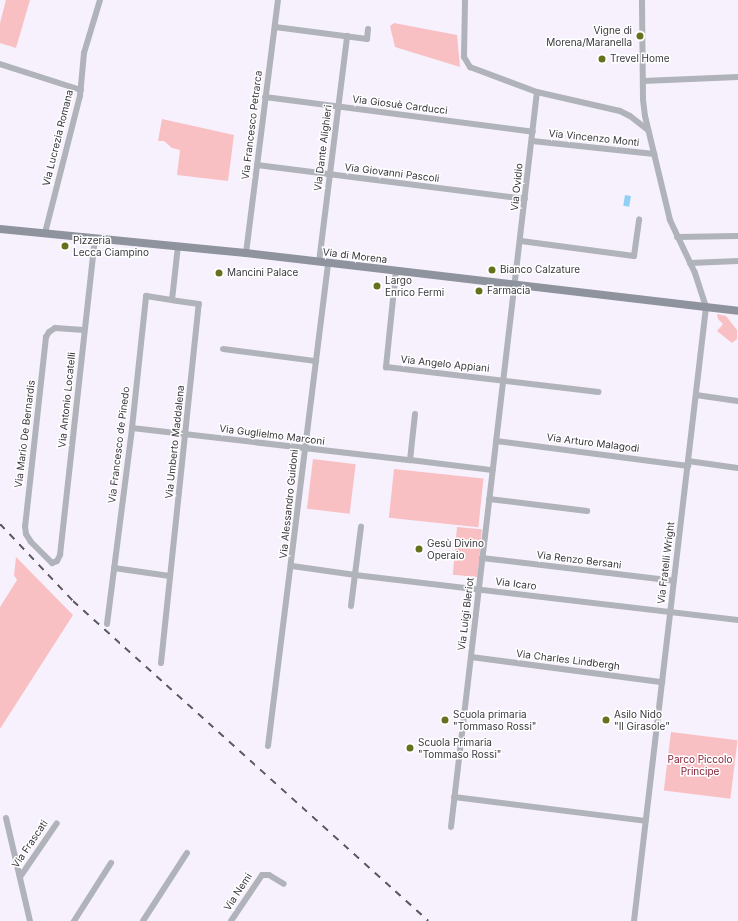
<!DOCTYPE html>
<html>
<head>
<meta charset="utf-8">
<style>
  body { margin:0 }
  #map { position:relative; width:738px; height:921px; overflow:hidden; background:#f7f1fe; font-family:Inter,sans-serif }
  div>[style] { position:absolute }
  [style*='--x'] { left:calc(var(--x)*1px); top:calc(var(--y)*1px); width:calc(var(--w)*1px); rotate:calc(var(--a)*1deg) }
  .green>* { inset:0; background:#f9c0c4; transform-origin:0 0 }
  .water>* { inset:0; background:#91d0f6; transform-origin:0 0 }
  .street>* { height:6px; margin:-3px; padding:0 3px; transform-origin:3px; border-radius:3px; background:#b0b3ba }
  .secondary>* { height:8px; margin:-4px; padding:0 4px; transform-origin:4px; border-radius:4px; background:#8f939d }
  .rail>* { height:2px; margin-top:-1px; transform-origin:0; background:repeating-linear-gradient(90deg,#5a585f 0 7px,transparent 0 14px) }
  .dots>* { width:11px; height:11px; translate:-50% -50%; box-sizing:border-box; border:2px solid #fff; border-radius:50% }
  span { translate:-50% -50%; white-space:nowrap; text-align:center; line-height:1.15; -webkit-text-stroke:3px #fff; paint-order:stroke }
  .poi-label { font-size:10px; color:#3a383e }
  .right { translate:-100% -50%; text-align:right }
  .left { translate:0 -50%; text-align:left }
  .street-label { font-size:10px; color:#3a383e }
  .park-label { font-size:10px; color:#841f34 }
</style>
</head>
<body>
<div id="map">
  <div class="green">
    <i style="clip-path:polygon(6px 0,30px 0,16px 48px,0 43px,0 23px)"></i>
    <i style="clip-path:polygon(394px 23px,457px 35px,460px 67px,395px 47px,390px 26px)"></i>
    <i style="clip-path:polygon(162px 119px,234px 135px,228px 181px,177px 175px,180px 150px,172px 148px,164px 141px,158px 141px)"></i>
    <i style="clip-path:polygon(717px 314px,726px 316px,737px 330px,737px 339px,732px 343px,717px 331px,723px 324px,718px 319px)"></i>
    <i style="left:313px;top:459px;width:43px;height:50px;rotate:7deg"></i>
    <i style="left:394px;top:469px;width:90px;height:49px;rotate:6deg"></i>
    <i style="left:457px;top:527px;width:25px;height:48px;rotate:5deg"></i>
    <i style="clip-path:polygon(16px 557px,73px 615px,0 729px,0 607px,17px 580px,14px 575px)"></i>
    <i style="left:671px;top:732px;width:67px;height:59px;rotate:7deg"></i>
  </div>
  <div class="water">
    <i style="left:625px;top:195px;width:6px;height:11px;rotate:9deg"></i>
  </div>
  <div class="street">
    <i style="--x:465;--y:0;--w:57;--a:91"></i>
    <i style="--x:464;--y:57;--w:12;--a:59"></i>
    <i style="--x:470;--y:67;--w:72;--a:20.5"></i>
    <i style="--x:537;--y:92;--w:85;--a:12.9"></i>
    <i style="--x:620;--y:111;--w:11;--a:27"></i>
    <i style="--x:630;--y:116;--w:23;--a:38"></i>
    <i style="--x:275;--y:27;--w:93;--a:7.4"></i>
    <i style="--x:367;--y:39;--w:10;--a:-84"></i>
    <i style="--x:0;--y:64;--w:85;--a:17.8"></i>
    <i style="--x:643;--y:81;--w:95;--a:-2.4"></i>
    <i style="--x:265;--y:97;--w:270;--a:7.4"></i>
    <i style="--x:532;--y:141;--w:123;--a:6.1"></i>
    <i style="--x:257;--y:165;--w:270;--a:7.2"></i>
    <i style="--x:45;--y:233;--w:141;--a:-75.7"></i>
    <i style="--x:80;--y:96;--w:43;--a:-84.7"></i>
    <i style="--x:84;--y:53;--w:55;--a:-73.2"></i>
    <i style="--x:677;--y:237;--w:61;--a:-0.9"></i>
    <i style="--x:521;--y:241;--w:114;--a:7.6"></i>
    <i style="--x:634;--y:256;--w:37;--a:-82"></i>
    <i style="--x:246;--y:253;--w:255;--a:-82.8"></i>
    <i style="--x:319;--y:262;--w:228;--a:-82.9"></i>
    <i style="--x:690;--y:263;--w:48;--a:-2.4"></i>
    <i style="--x:396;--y:270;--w:98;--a:95.9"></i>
    <i style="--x:386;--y:367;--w:214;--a:6.7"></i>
    <i style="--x:84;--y:330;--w:29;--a:-176"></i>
    <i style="--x:55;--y:328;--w:7;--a:146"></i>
    <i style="--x:49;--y:332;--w:6;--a:121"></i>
    <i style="--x:46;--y:337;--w:190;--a:96.3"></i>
    <i style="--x:25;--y:526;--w:8;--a:83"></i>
    <i style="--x:26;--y:534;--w:9;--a:58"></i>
    <i style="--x:31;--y:542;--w:30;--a:45"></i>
    <i style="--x:52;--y:563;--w:5;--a:-22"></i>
    <i style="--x:57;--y:561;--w:7;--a:-63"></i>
    <i style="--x:60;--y:555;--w:319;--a:-83.7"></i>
    <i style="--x:223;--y:349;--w:94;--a:7.4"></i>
    <i style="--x:696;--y:395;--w:42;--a:8.1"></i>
    <i style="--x:415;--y:414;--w:46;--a:96.2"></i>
    <i style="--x:410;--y:460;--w:83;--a:7"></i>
    <i style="--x:132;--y:428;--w:280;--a:6.6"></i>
    <i style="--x:496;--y:441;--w:194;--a:7.4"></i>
    <i style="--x:688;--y:461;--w:50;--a:8"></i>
    <i style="--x:489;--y:499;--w:99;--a:7"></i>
    <i style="--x:482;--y:558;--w:193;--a:6.8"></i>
    <i style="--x:292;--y:566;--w:64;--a:8.1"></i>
    <i style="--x:355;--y:575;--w:386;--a:6.7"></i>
    <i style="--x:114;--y:568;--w:56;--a:8.3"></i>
    <i style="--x:351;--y:606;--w:80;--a:-82.8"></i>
    <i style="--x:107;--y:624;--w:198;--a:-82.7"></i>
    <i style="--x:132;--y:428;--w:133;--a:-83.9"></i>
    <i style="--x:146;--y:296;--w:26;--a:9"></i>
    <i style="--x:471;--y:657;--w:193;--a:7.5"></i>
    <i style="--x:161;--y:663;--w:361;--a:-84"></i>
    <i style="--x:199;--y:304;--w:27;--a:-172"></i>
    <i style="--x:172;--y:300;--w:54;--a:-83.7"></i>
    <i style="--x:268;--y:746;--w:487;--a:-82.9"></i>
    <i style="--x:454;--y:797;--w:193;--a:7.1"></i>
    <i style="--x:6;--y:818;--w:106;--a:76.9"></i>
    <i style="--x:451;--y:827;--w:740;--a:-83.33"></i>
    <i style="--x:20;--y:877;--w:65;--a:-55.6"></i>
    <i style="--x:74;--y:921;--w:69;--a:-57.5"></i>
    <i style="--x:143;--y:921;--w:81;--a:-57.1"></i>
    <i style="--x:231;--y:921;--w:55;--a:-56"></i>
    <i style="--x:262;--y:875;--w:7;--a:0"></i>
    <i style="--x:269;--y:875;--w:17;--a:31"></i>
    <i style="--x:634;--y:921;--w:618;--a:-83.31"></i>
    <i style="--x:706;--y:307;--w:36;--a:-108"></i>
    <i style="--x:695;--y:273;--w:59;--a:-115.3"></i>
    <i style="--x:670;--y:220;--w:107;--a:-103.5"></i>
    <i style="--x:645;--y:116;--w:17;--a:-97"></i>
    <i style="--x:643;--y:99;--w:99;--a:-90.6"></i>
  </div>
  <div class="secondary">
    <i style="--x:0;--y:229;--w:247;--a:5.6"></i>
    <i style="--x:246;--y:253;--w:495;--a:6.7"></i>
  </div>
  <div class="rail">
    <i style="--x:0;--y:524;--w:106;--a:46.5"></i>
    <i style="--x:73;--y:601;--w:478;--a:42"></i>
  </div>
  <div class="dots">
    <i style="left:640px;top:36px;background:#65711c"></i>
    <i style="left:602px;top:59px;background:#65711c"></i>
    <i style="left:65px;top:246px;background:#65711c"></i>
    <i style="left:492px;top:270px;background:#65711c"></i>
    <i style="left:219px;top:273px;background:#65711c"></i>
    <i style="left:377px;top:286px;background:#65711c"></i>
    <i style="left:479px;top:291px;background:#65711c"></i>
    <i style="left:419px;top:549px;background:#65711c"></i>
    <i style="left:445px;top:720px;background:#65711c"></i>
    <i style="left:606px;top:720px;background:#65711c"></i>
    <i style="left:410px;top:748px;background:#65711c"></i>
  </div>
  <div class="poi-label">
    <span class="right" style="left:632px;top:36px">Vigne di<br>Morena/Maranella</span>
    <span class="left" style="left:610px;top:59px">Trevel Home</span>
    <span class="left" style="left:73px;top:246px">Pizzeria<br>Lecca Ciampino</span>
    <span class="left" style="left:500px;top:270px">Bianco Calzature</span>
    <span class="left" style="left:227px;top:273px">Mancini Palace</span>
    <span class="left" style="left:385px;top:286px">Largo<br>Enrico Fermi</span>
    <span class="left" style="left:487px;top:291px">Farmacia</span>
    <span class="left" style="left:427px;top:549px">Gesù Divino<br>Operaio</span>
    <span class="left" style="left:453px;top:720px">Scuola primaria<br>"Tommaso Rossi"</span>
    <span class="left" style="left:614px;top:720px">Asilo Nido<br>"Il Girasole"</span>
    <span class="left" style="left:418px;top:748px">Scuola Primaria<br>"Tommaso Rossi"</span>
  </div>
  <div class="street-label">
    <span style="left:400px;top:105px;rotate:7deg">Via Giosuè Carducci</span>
    <span style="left:252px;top:125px;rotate:-83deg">Via Francesco Petrarca</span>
    <span style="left:58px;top:138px;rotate:-76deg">Via Lucrezia Romana</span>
    <span style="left:594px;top:138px;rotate:6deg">Via Vincenzo Monti</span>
    <span style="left:323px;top:148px;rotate:-83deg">Via Dante Alighieri</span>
    <span style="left:392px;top:173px;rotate:7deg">Via Giovanni Pascoli</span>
    <span style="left:517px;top:187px;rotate:-84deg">Via Ovidio</span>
    <span style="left:355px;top:256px;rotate:7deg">Via di Morena</span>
    <span style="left:445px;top:364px;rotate:6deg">Via Angelo Appiani</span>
    <span style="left:67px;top:400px;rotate:-84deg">Via Antonio Locatelli</span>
    <span style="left:25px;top:434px;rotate:-83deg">Via Mario De Bernardis</span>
    <span style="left:272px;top:435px;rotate:7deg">Via Guglielmo Marconi</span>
    <span style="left:175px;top:442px;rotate:-84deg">Via Umberto Maddalena</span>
    <span style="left:593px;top:443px;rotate:7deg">Via Arturo Malagodi</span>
    <span style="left:119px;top:445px;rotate:-83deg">Via Francesco de Pinedo</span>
    <span style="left:289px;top:504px;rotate:-84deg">Via Alessandro Guidoni</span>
    <span style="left:579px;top:560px;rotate:7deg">Via Renzo Bersani</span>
    <span style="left:666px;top:563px;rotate:-83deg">Via Fratelli Wright</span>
    <span style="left:516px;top:584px;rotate:7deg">Via Icaro</span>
    <span style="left:466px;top:614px;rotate:-83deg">Via Luigi Bleriot</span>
    <span style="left:568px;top:660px;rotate:7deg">Via Charles Lindbergh</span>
    <span style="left:30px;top:844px;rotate:-56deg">Via Frascati</span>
    <span style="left:238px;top:892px;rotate:-57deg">Via Nemi</span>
  </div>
  <div class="park-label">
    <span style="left:700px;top:765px">Parco Piccolo<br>Principe</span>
  </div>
</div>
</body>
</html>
